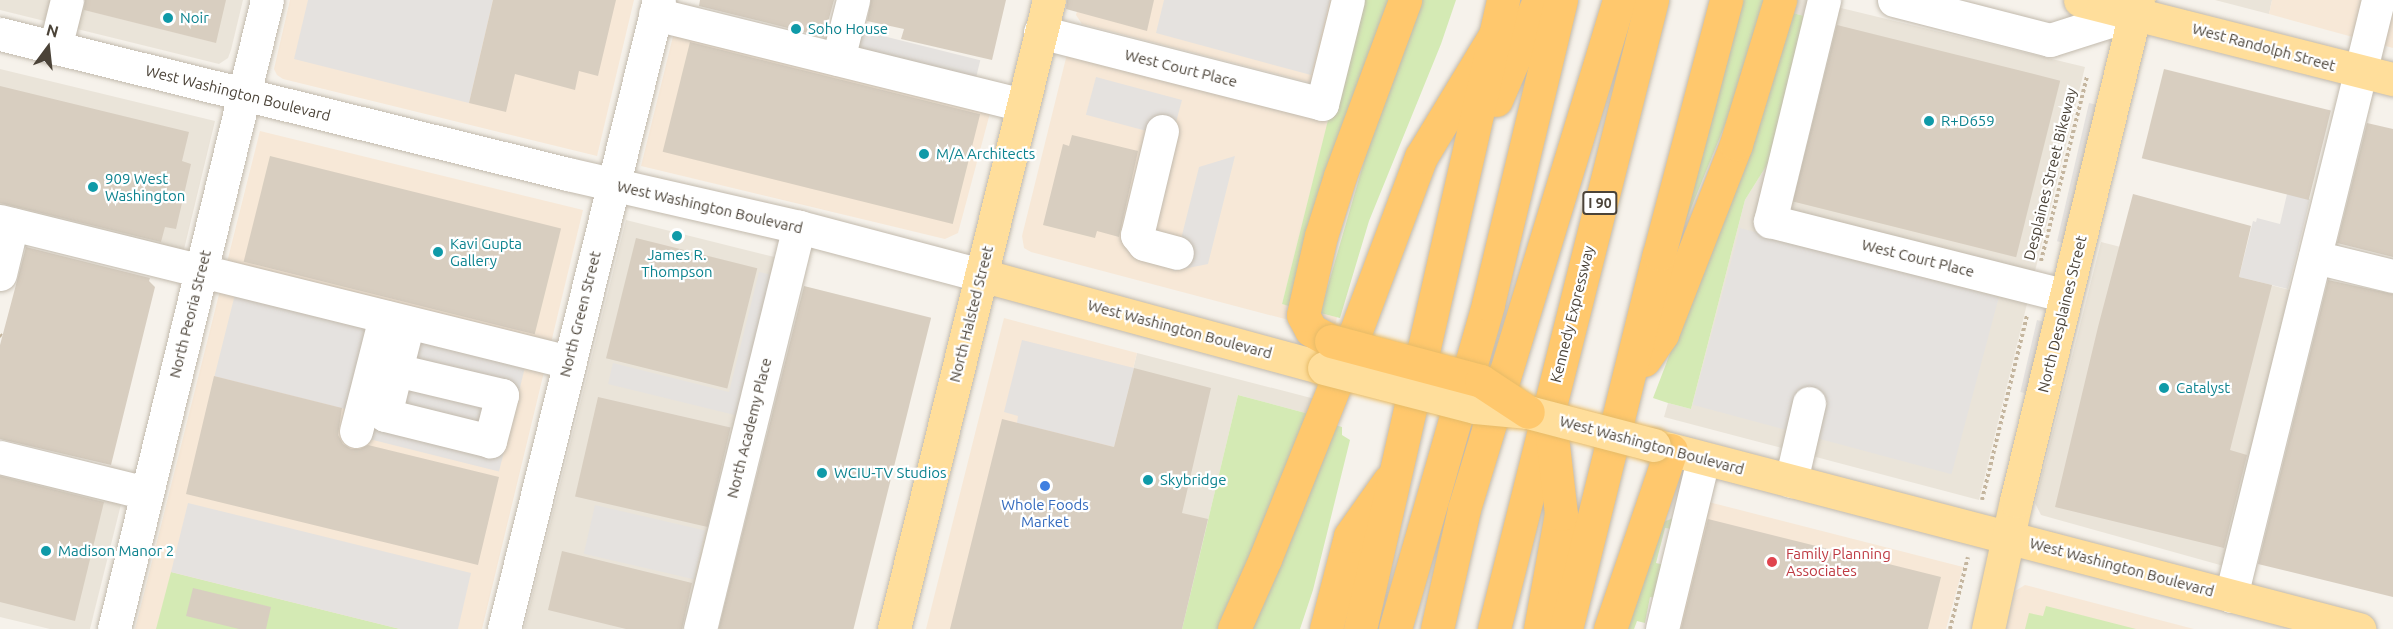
<!DOCTYPE html>
<html>
<head>
<meta charset="utf-8">
<style>
  body { margin:0 }
  #map { position:relative; width:2393px; height:629px; overflow:hidden; background:#f6f2eb; font-family:Ubuntu,sans-serif }
  div>[style] { position:absolute }
  [style*='--x'] { left:calc(var(--x)*1px); top:calc(var(--y)*1px); width:calc(var(--w)*1px); rotate:calc(var(--a)*1deg) }
  .residential>* { inset:0; background:#eae4d9; transform-origin:0 0 }
  .commercial>* { inset:0; background:#f7e8d7 }
  .green>* { inset:0; background:#d4eab4 }
  .parking>* { inset:0; background:#e5e2df; transform-origin:0 0 }
  .building>* { inset:0; background:#d8cec0; transform-origin:0 0 }
  .path>* { height:4px; margin-top:-2px; transform-origin:0; background:repeating-linear-gradient(90deg,#c4b59e 0 3px,transparent 0 6px) }
  .roads { filter:drop-shadow(0 0 2px #c2baad) drop-shadow(0 0 2px #c2baad) }
  .minor>* { height:33px; margin:-16.5px; padding:0 16.5px; transform-origin:16.5px; border-radius:16.5px; background:#fff }
  .major>* { height:33px; margin:-16.5px; padding:0 16.5px; transform-origin:16.5px; border-radius:16.5px; background:#ffde9b }
  .highway>* { height:33px; margin:-16.5px; padding:0 16.5px; transform-origin:16.5px; border-radius:16.5px; background:#ffc86d }
  .bridges { filter:drop-shadow(0 0 2px #e7bb68) drop-shadow(0 0 2px #e7bb68) }
  .major-bridge>* { height:33px; margin:-16.5px; padding:0 16.5px; transform-origin:16.5px; border-radius:16.5px; background:#ffde9b }
  .highway-bridge>* { height:33px; margin:-16.5px; padding:0 16.5px; transform-origin:16.5px; border-radius:16.5px; background:#ffc86d }
  .dots>* { width:16px; height:16px; translate:-50% -50%; box-sizing:border-box; border:3px solid #fff; border-radius:50% }
  span { translate:-50% -50%; white-space:nowrap; text-align:center; line-height:1.15; -webkit-text-stroke:4.5px #fff; paint-order:stroke }
  .shield-label span { padding:2px 4px; background:#fff; border:2px solid; border-radius:4px; -webkit-text-stroke-width:0 }
  .shield-label { font-size:14px; color:#4b4338; font-weight:700 }
  .culture-label { font-size:15px; color:#0d838f }
  .left { translate:0 -50%; text-align:left }
  .street-label { font-size:15px; color:#4b4338 }
  .shop-label { font-size:15px; color:#366cbe }
  .health-label { font-size:15px; color:#be3a42 }
  .north { position:absolute; left:18px; top:18px; width:60px; height:60px; -webkit-text-stroke:4px #fff; paint-order:stroke; rotate:15deg; font-size:16px; font-weight:700; line-height:24px; text-align:center; color:#4b4338 }
  .north::after { content:''; display:block; margin:auto; width:21px; height:27px; background:#4b4338; clip-path:polygon(50% 0,100% 100%,50% 72%,0 100%) }
</style>
</head>
<body>
<div id="map">
  <div class="residential">
    <i style="clip-path:polygon(0 0,243px 0,231px 50px,228px 58px,219px 64px,0 10px)"></i>
    <i style="clip-path:polygon(1795px 0,1808px 0,2085px 67px,1979px 500px,1664px 417px,1668px 403px,1691px 409px,1745px 200px,1780px 144px,1811px 18px,1793px 13px)"></i>
    <i style="clip-path:polygon(2215px 0,2272px 0,2269px 14px)"></i>
    <i style="clip-path:polygon(0 69px,215px 121px,180px 266px,0 221px)"></i>
    <i style="left:626px;top:220px;width:169px;height:421px;rotate:14deg"></i>
    <i style="clip-path:polygon(2101px 242px,2306px 294px,2238px 570px,2041px 515px,2035px 503px)"></i>
    <i style="clip-path:polygon(1137px 353px,1315px 399px,1309px 414px,1238px 395px,1182px 629px,1095px 629px,1071px 623px)"></i>
    <i style="clip-path:polygon(0 457px,125px 488px,90px 629px,50px 629px,0 617px)"></i>
  </div>
  <div class="commercial">
    <i style="clip-path:polygon(290px 0,634px 0,597px 156px,283px 79px,277px 75px,274px 69px)"></i>
    <i style="clip-path:polygon(1080px 0,1337px 0,1316px 84px,1082px 24px,1076px 15px)"></i>
    <i style="clip-path:polygon(2272px 0,2393px 0,2393px 48px,2269px 14px)"></i>
    <i style="clip-path:polygon(677px 20px,994px 98px,958px 233px,945px 239px,641px 166px)"></i>
    <i style="clip-path:polygon(1067px 54px,1328px 122px,1282px 304px,1337px 317px,1334px 332px,1031px 252px,1024px 248px,1022px 236px)"></i>
    <i style="clip-path:polygon(260px 131px,583px 210px,482px 629px,135px 629px)"></i>
    <i style="clip-path:polygon(1004px 318px,1137px 353px,1071px 623px,1095px 629px,926px 629px)"></i>
    <i style="clip-path:polygon(1693px 498px,1963px 567px,1946px 629px,1662px 629px)"></i>
    <i style="clip-path:polygon(2025px 585px,2194px 629px,2006px 629px,2015px 591px)"></i>
  </div>
  <div class="green">
    <i style="clip-path:polygon(1358px 0,1393px 0,1292px 307px,1282px 304px)"></i>
    <i style="clip-path:polygon(1421px 0,1456px 0,1441px 44px,1369px 221px,1340px 318px,1320px 313px,1367px 151px)"></i>
    <i style="clip-path:polygon(1739px 0,1765px 0,1736px 98px,1678px 240px)"></i>
    <i style="clip-path:polygon(1793px 13px,1811px 18px,1780px 144px,1745px 200px,1691px 409px,1668px 403px,1653px 398px,1718px 228px)"></i>
    <i style="clip-path:polygon(1238px 395px,1309px 414px,1220px 629px,1182px 629px)"></i>
    <i style="clip-path:polygon(1331px 424px,1342px 427px,1342px 435px,1350px 440px,1313px 590px,1300px 629px,1250px 629px)"></i>
    <i style="clip-path:polygon(1676px 517px,1673px 529px,1665px 528px,1656px 563px,1665px 565px,1657px 598px,1650px 597px,1645px 623px,1637px 621px,1634px 629px,1625px 629px,1663px 522px)"></i>
    <i style="clip-path:polygon(171px 572px,400px 629px,156px 629px)"></i>
    <i style="clip-path:polygon(2046px 606px,2136px 629px,2025px 629px,2029px 613px,2043px 616px)"></i>
  </div>
  <div class="parking">
    <i style="clip-path:polygon(308px 0,493px 0,469px 103px,294px 59px)"></i>
    <i style="clip-path:polygon(1164px 0,1330px 0,1311px 75px,1156px 33px)"></i>
    <i style="left:859px;top:30px;width:125px;height:34px;rotate:14deg"></i>
    <i style="left:1096px;top:77px;width:89px;height:39px;rotate:15deg"></i>
    <i style="left:2089px;top:103px;width:9px;height:142px;rotate:13deg"></i>
    <i style="clip-path:polygon(1235px 156px,1208px 264px,1173px 271px,1199px 167px)"></i>
    <i style="clip-path:polygon(2287px 194px,2310px 199px,2288px 289px,2239px 277px,2253px 221px,2256px 222px,2257px 218px,2280px 224px)"></i>
    <i style="left:1740px;top:228px;width:268px;height:183px;rotate:15deg"></i>
    <i style="clip-path:polygon(759px 272px,782px 277px,747px 418px,608px 384px,613px 363px,729px 392px)"></i>
    <i style="left:236px;top:290px;width:139px;height:89px;rotate:14deg"></i>
    <i style="left:2037px;top:320px;width:9px;height:74px;rotate:13deg"></i>
    <i style="left:390px;top:334px;width:139px;height:107px;rotate:14deg"></i>
    <i style="clip-path:polygon(1022px 340px,1134px 368px,1114px 447px,1017px 423px,1018px 416px,1004px 412px)"></i>
    <i style="clip-path:polygon(188px 503px,471px 573px,458px 629px,400px 629px,171px 572px)"></i>
    <i style="left:595px;top:505px;width:113px;height:50px;rotate:13deg"></i>
  </div>
  <div class="building">
    <i style="clip-path:polygon(85px 0,226px 0,216px 43px,84px 10px)"></i>
    <i style="clip-path:polygon(493px 0,616px 0,598px 76px,579px 71px,575px 90px,515px 74px,506px 112px,469px 103px)"></i>
    <i style="clip-path:polygon(700px 0,834px 0,824px 37px,699px 6px)"></i>
    <i style="clip-path:polygon(871px 0,1006px 0,992px 60px,901px 39px,904px 29px,867px 21px)"></i>
    <i style="clip-path:polygon(1067px 0,1154px 0,1147px 31px,1066px 9px)"></i>
    <i style="left:1837px;top:25px;width:230px;height:182px;rotate:14deg"></i>
    <i style="left:690px;top:42px;width:299px;height:113px;rotate:14deg"></i>
    <i style="left:2164px;top:69px;width:172px;height:92px;rotate:14deg"></i>
    <i style="clip-path:polygon(0 86px,189px 132px,182px 161px,191px 164px,176px 229px,165px 227px,161px 242px,0 203px)"></i>
    <i style="clip-path:polygon(2367px 123px,2393px 129px,2393px 257px,2337px 243px)"></i>
    <i style="clip-path:polygon(1072px 135px,1138px 151px,1119px 237px,1097px 231px,1095px 238px,1043px 225px,1063px 144px,1069px 146px)"></i>
    <i style="left:270px;top:156px;width:300px;height:109px;rotate:14deg"></i>
    <i style="clip-path:polygon(2133px 194px,2251px 226px,2239px 277px,2272px 285px,2230px 450px,2247px 455px,2224px 548px,2055px 507px,2098px 327px)"></i>
    <i style="left:636px;top:238px;width:125px;height:124px;rotate:14deg"></i>
    <i style="clip-path:polygon(26px 247px,150px 278px,149px 281px,155px 287px,111px 465px,0 439px,0 345px)"></i>
    <i style="clip-path:polygon(2328px 280px,2393px 294px,2393px 597px,2258px 564px)"></i>
    <i style="left:804px;top:286px;width:131px;height:353px;rotate:14deg"></i>
    <i style="clip-path:polygon(1134px 368px,1211px 388px,1182px 513px,1208px 519px,1182px 629px,950px 629px,1002px 419px,1114px 447px)"></i>
    <i style="clip-path:polygon(214px 376px,342px 408px,338px 435px,343px 444px,351px 449px,360px 449px,368px 445px,499px 477px,478px 565px,186px 494px)"></i>
    <i style="left:598px;top:397px;width:136px;height:102px;rotate:13deg"></i>
    <i style="clip-path:polygon(0 476px,104px 502px,75px 621px,0 602px)"></i>
    <i style="clip-path:polygon(1708px 519px,1941px 577px,1928px 629px,1681px 629px)"></i>
    <i style="clip-path:polygon(562px 551px,692px 583px,682px 629px,626px 629px,548px 610px)"></i>
    <i style="clip-path:polygon(193px 588px,271px 607px,266px 629px,239px 629px,186px 616px)"></i>
  </div>
  <div class="path">
    <i style="--x:2041;--y:261;--w:190;--a:-76"></i>
    <i style="--x:0;--y:335;--w:2;--a:27"></i>
    <i style="--x:1982;--y:500;--w:190;--a:-76.3"></i>
    <i style="--x:1950;--y:629;--w:74;--a:-76"></i>
  </div>
  <div class="roads">
    <div class="minor">
      <i style="--x:1824;--y:0;--w:228;--a:103.7"></i>
      <i style="--x:1770;--y:221;--w:305;--a:14.2"></i>
      <i style="--x:1894;--y:0;--w:161;--a:14.4"></i>
      <i style="--x:2050;--y:40;--w:89;--a:-17.6"></i>
      <i style="--x:2135;--y:13;--w:12;--a:-132"></i>
      <i style="--x:655;--y:14;--w:379;--a:13.9"></i>
      <i style="--x:1040;--y:32;--w:291;--a:14.3"></i>
      <i style="--x:1322;--y:104;--w:107;--a:-76"></i>
      <i style="--x:0;--y:34;--w:585;--a:13.85"></i>
      <i style="--x:568;--y:174;--w:237;--a:12.9"></i>
      <i style="--x:799;--y:227;--w:188;--a:14.8"></i>
      <i style="--x:55;--y:48;--w:49;--a:-76"></i>
      <i style="--x:838;--y:59;--w:61;--a:-75.7"></i>
      <i style="--x:1162;--y:131;--w:107;--a:103.5"></i>
      <i style="--x:1137;--y:235;--w:11;--a:52"></i>
      <i style="--x:1144;--y:244;--w:34;--a:15"></i>
      <i style="--x:0;--y:221;--w:586;--a:13.92"></i>
      <i style="--x:2315;--y:257;--w:80;--a:13.7"></i>
      <i style="--x:0;--y:274;--w:51;--a:-76.5"></i>
      <i style="--x:396;--y:370;--w:109;--a:13.3"></i>
      <i style="--x:502;--y:395;--w:48;--a:104.6"></i>
      <i style="--x:490;--y:441;--w:108;--a:-166.1"></i>
      <i style="--x:385;--y:415;--w:46;--a:-76.3"></i>
      <i style="--x:396;--y:370;--w:49;--a:-75.7"></i>
      <i style="--x:356;--y:431;--w:118;--a:-75.7"></i>
      <i style="--x:0;--y:457;--w:151;--a:13.8"></i>
      <i style="--x:1791;--y:481;--w:80;--a:-77"></i>
      <i style="--x:2231;--y:596;--w:614;--a:-76.14"></i>
      <i style="--x:114;--y:629;--w:647;--a:-76.33"></i>
      <i style="--x:504;--y:629;--w:648;--a:-76.16"></i>
      <i style="--x:700;--y:629;--w:414;--a:-76.2"></i>
      <i style="--x:1662;--y:629;--w:175;--a:-76.4"></i>
    </div>
    <div class="major">
      <i style="--x:2080;--y:0;--w:323;--a:14.2"></i>
      <i style="--x:981;--y:275;--w:355;--a:15.2"></i>
      <i style="--x:1654;--y:445;--w:729;--a:14.63"></i>
      <i style="--x:894;--y:629;--w:648;--a:-76.16"></i>
      <i style="--x:1988;--y:629;--w:131;--a:-77.7"></i>
      <i style="--x:2016;--y:501;--w:516;--a:-76.31"></i>
    </div>
    <div class="highway">
      <i style="--x:1496;--y:100;--w:109;--a:-66.7"></i>
      <i style="--x:1331;--y:341;--w:23;--a:-151"></i>
      <i style="--x:1311;--y:330;--w:17;--a:-118"></i>
      <i style="--x:1303;--y:315;--w:81;--a:-77.2"></i>
      <i style="--x:1321;--y:236;--w:63;--a:-72.4"></i>
      <i style="--x:1340;--y:176;--w:188;--a:-69.7"></i>
      <i style="--x:1644;--y:360;--w:32;--a:-55"></i>
      <i style="--x:1662;--y:334;--w:204;--a:-68.7"></i>
      <i style="--x:1736;--y:144;--w:151;--a:-73"></i>
      <i style="--x:1234;--y:629;--w:77;--a:-66.1"></i>
      <i style="--x:1265;--y:559;--w:214;--a:-68.1"></i>
      <i style="--x:1345;--y:360;--w:217;--a:-69.5"></i>
      <i style="--x:1421;--y:157;--w:143;--a:-58.8"></i>
      <i style="--x:1326;--y:629;--w:96;--a:-75.5"></i>
      <i style="--x:1350;--y:536;--w:67;--a:-54.7"></i>
      <i style="--x:1360;--y:629;--w:645;--a:-77.19"></i>
      <i style="--x:1395;--y:629;--w:338;--a:-74"></i>
      <i style="--x:1488;--y:304;--w:313;--a:-76.5"></i>
      <i style="--x:1437;--y:629;--w:123;--a:-77.3"></i>
      <i style="--x:1464;--y:509;--w:532;--a:-73.06"></i>
      <i style="--x:1494;--y:629;--w:649;--a:-75.9"></i>
      <i style="--x:1540;--y:629;--w:117;--a:-79.7"></i>
      <i style="--x:1561;--y:514;--w:87;--a:-96.6"></i>
      <i style="--x:1566;--y:629;--w:386;--a:-76.1"></i>
      <i style="--x:1659;--y:254;--w:263;--a:-75.2"></i>
      <i style="--x:1610;--y:629;--w:189;--a:-71.2"></i>
    </div>
  </div>
  <div class="bridges">
    <div class="major-bridge">
      <i style="--x:1324;--y:368;--w:156;--a:14.5"></i>
      <i style="--x:1475;--y:407;--w:53;--a:5.4"></i>
      <i style="--x:1528;--y:412;--w:130;--a:14.7"></i>
    </div>
    <div class="highway-bridge">
      <i style="--x:1331;--y:341;--w:155;--a:14.9"></i>
      <i style="--x:1481;--y:381;--w:56;--a:33.4"></i>
    </div>
  </div>
  <div class="dots">
    <i style="left:168px;top:18px;background:#0f9aa8"></i>
    <i style="left:796px;top:29px;background:#0f9aa8"></i>
    <i style="left:1929px;top:121px;background:#0f9aa8"></i>
    <i style="left:924px;top:154px;background:#0f9aa8"></i>
    <i style="left:93px;top:187px;background:#0f9aa8"></i>
    <i style="left:677px;top:236px;background:#0f9aa8"></i>
    <i style="left:438px;top:252px;background:#0f9aa8"></i>
    <i style="left:2164px;top:388px;background:#0f9aa8"></i>
    <i style="left:822px;top:473px;background:#0f9aa8"></i>
    <i style="left:1148px;top:480px;background:#0f9aa8"></i>
    <i style="left:1045px;top:486px;background:#3f7fe0"></i>
    <i style="left:46px;top:551px;background:#0f9aa8"></i>
    <i style="left:1772px;top:562px;background:#e0444e"></i>
  </div>
  <div class="shield-label">
    <span style="left:1600px;top:203px">I 90</span>
  </div>
  <div class="culture-label">
    <span class="left" style="left:180px;top:18px">Noir</span>
    <span class="left" style="left:808px;top:29px">Soho House</span>
    <span class="left" style="left:1941px;top:121px">R+D659</span>
    <span class="left" style="left:936px;top:154px">M/A Architects</span>
    <span class="left" style="left:105px;top:187px">909 West<br>Washington</span>
    <span class="left" style="left:450px;top:252px">Kavi Gupta<br>Gallery</span>
    <span style="left:677px;top:263px">James R.<br>Thompson</span>
    <span class="left" style="left:2176px;top:388px">Catalyst</span>
    <span class="left" style="left:834px;top:473px">WCIU-TV Studios</span>
    <span class="left" style="left:1160px;top:480px">Skybridge</span>
    <span class="left" style="left:58px;top:551px">Madison Manor 2</span>
  </div>
  <div class="street-label">
    <span style="left:2264px;top:47px;rotate:15deg">West Randolph Street</span>
    <span style="left:1181px;top:68px;rotate:14deg">West Court Place</span>
    <span style="left:238px;top:93px;rotate:14deg">West Washington Boulevard</span>
    <span style="left:2050px;top:174px;rotate:-76deg">Desplaines Street Bikeway</span>
    <span style="left:710px;top:207px;rotate:13deg">West Washington Boulevard</span>
    <span style="left:1918px;top:258px;rotate:14deg">West Court Place</span>
    <span style="left:190px;top:314px;rotate:-76deg">North Peoria Street</span>
    <span style="left:580px;top:314px;rotate:-76deg">North Green Street</span>
    <span style="left:971px;top:314px;rotate:-76deg">North Halsted Street</span>
    <span style="left:1572px;top:314px;rotate:-76deg">Kennedy Expressway</span>
    <span style="left:2062px;top:314px;rotate:-76deg">North Desplaines Street</span>
    <span style="left:1180px;top:329px;rotate:15deg">West Washington Boulevard</span>
    <span style="left:749px;top:428px;rotate:-76deg">North Academy Place</span>
    <span style="left:1652px;top:445px;rotate:15deg">West Washington Boulevard</span>
    <span style="left:2122px;top:567px;rotate:15deg">West Washington Boulevard</span>
  </div>
  <div class="shop-label">
    <span style="left:1045px;top:513px">Whole Foods<br>Market</span>
  </div>
  <div class="health-label">
    <span class="left" style="left:1786px;top:562px">Family Planning<br>Associates</span>
  </div>
  <div class="north">N</div>
</div>
</body>
</html>
